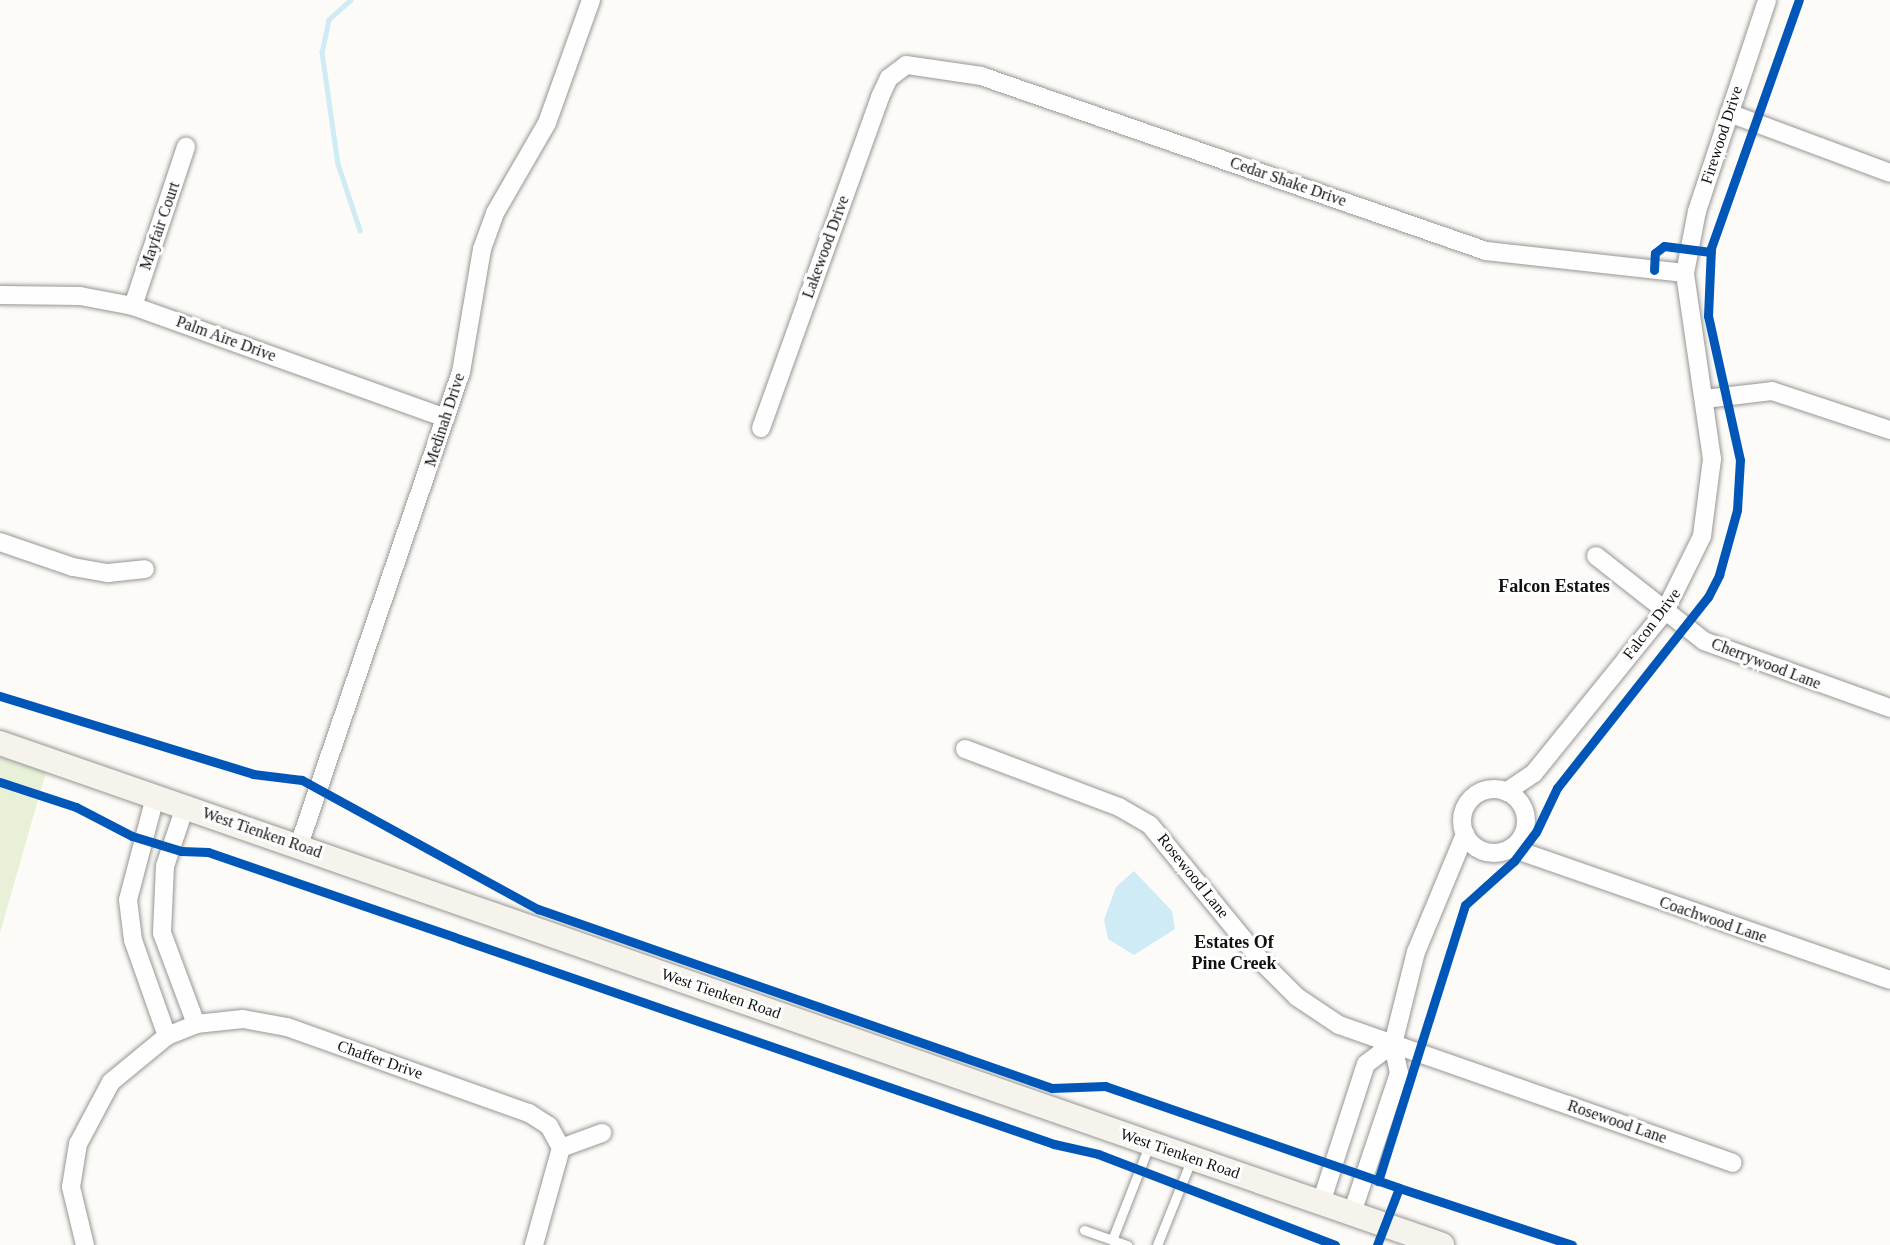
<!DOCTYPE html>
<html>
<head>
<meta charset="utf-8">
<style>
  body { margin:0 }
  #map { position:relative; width:1890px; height:1245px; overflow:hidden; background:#fcfbf7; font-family:Georgia,serif }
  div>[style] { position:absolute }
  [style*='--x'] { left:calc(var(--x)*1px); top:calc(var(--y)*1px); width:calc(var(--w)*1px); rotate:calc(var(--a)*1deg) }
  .green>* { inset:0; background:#e8f1d8 }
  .water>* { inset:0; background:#cfebf5 }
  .stream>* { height:4.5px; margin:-2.25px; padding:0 2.25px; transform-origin:2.25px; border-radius:2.25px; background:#cfebf5 }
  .roads { filter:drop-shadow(0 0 2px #979695) drop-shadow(0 0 2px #979695) }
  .lane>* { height:9px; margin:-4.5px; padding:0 4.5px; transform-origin:4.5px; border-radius:4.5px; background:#fffefe }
  .street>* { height:18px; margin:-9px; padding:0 9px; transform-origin:9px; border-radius:9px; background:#fffefe }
  .street>.ring { margin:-9px; padding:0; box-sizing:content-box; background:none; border:18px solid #fffefe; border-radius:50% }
  .secondary>* { height:24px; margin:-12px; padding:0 12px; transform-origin:12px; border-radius:12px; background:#f5f3ec }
  .cycleway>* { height:9px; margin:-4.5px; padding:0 4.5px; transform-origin:4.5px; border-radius:4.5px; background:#0057b8 }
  span { translate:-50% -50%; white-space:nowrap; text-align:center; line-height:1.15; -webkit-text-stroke:6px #fff; paint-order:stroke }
  .street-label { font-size:16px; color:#111 }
  .neighbourhood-label { font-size:18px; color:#111; font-weight:700 }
</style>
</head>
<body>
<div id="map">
  <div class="green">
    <i style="clip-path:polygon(0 757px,46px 772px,0 933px)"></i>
  </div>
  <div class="water">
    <i style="clip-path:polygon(1134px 871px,1172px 911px,1175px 929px,1134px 955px,1108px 939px,1104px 920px,1116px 887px)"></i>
  </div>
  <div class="stream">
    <i style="--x:351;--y:0;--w:30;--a:138"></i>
    <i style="--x:329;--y:20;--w:33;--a:102"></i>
    <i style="--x:322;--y:52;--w:113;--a:81.9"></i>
    <i style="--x:338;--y:164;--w:70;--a:71.6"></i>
  </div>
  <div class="roads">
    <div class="lane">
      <i style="--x:1084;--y:1230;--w:46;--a:19.2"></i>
      <i style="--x:1112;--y:1240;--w:104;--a:-68.6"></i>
      <i style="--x:1157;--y:1245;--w:94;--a:-68.1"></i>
    </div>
    <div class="street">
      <i style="--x:1729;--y:113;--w:172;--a:20.4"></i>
      <i style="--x:0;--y:295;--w:80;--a:0.7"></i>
      <i style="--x:80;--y:296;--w:54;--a:10.7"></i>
      <i style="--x:133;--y:306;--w:332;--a:19.7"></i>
      <i style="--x:133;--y:306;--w:168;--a:-71.6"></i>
      <i style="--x:1705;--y:399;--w:67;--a:-6.8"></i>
      <i style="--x:1772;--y:391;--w:124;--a:18.3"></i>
      <i style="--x:761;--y:428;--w:352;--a:-70.2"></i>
      <i style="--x:880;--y:97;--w:21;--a:-65"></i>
      <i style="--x:889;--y:78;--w:21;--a:-37"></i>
      <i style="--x:906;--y:65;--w:76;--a:8.3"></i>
      <i style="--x:981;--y:76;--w:534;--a:19.11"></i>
      <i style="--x:1486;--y:251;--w:200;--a:6.3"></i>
      <i style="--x:0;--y:542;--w:77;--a:18.9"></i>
      <i style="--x:73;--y:567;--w:36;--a:10"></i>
      <i style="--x:108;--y:573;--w:37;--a:-6"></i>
      <i style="--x:1596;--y:556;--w:137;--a:38.2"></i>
      <i style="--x:1704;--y:641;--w:198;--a:19.8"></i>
      <i style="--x:965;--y:749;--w:165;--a:20.6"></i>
      <i style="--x:1119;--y:807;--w:36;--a:30"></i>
      <i style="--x:1150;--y:825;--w:178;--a:50.7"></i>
      <i style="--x:1263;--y:963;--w:48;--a:45"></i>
      <i style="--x:1297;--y:997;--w:50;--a:33.7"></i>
      <i style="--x:1339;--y:1025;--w:417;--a:19.3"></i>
      <i class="ring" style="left:1462px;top:789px;width:46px;height:46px"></i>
      <i style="--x:1506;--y:792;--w:34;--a:-34"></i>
      <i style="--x:1534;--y:773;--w:208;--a:-51"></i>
      <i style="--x:1665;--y:611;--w:84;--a:-63.7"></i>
      <i style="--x:1702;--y:536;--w:78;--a:-82.6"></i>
      <i style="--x:1712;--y:459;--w:188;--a:-98.3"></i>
      <i style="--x:1685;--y:273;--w:63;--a:-79"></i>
      <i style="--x:1697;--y:211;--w:222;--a:-71.6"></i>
      <i style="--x:155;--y:797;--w:106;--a:104.7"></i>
      <i style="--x:128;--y:900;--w:40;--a:82.9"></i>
      <i style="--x:133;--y:940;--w:102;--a:70.5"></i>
      <i style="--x:185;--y:807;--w:62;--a:108.7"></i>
      <i style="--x:165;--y:866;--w:67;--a:92.6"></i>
      <i style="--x:162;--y:933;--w:97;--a:69.5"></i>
      <i style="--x:299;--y:845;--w:500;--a:-71.1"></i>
      <i style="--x:461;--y:372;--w:125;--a:-80.3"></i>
      <i style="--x:482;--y:249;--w:38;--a:-70"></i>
      <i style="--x:495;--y:213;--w:104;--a:-60"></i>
      <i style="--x:547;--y:123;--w:131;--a:-70.3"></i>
      <i style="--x:1511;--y:848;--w:401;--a:19.2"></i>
      <i style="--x:561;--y:1148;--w:44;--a:-20.1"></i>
      <i style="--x:1321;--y:1203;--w:146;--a:-72.1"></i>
      <i style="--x:1366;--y:1064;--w:34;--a:-37"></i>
      <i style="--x:1352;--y:1213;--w:148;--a:-71.4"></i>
      <i style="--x:1399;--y:1073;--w:30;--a:-102"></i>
      <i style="--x:1393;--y:1044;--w:95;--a:-76"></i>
      <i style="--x:1416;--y:952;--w:128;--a:-67.4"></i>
      <i style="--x:85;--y:1245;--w:60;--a:-103.6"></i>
      <i style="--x:71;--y:1187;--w:44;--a:-80.8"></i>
      <i style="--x:78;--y:1144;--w:70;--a:-62"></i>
      <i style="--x:111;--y:1082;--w:72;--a:-39.4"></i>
      <i style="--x:167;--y:1036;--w:31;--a:-22"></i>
      <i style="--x:196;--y:1024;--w:47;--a:-6.1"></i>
      <i style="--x:243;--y:1019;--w:45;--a:10.3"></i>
      <i style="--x:287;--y:1027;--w:257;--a:19.6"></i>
      <i style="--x:529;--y:1113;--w:24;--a:33"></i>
      <i style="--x:549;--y:1126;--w:25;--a:61"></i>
      <i style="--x:561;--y:1148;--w:101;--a:105.6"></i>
    </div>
    <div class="secondary">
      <i style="--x:0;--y:743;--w:1527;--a:19.19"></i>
    </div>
  </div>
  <div class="cycleway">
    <i style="--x:1654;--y:270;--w:17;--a:-87"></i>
    <i style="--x:1655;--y:253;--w:11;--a:-38"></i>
    <i style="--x:1664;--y:246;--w:47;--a:7.3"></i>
    <i style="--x:0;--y:696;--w:265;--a:17.1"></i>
    <i style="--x:253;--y:774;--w:49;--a:7"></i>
    <i style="--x:302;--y:780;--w:269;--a:28.7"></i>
    <i style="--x:538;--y:909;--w:544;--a:19.2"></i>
    <i style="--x:1052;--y:1088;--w:53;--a:-2.2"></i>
    <i style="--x:1105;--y:1086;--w:311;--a:19.1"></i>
    <i style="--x:1399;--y:1188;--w:61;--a:111.1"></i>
    <i style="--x:0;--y:782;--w:80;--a:18.2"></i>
    <i style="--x:76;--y:807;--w:63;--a:27.4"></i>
    <i style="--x:132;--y:836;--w:51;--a:17"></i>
    <i style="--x:181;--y:851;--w:27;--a:2"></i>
    <i style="--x:208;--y:852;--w:895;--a:19.04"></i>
    <i style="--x:1054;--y:1144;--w:45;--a:12.8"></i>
    <i style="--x:1098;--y:1154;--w:254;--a:21"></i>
    <i style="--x:1378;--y:1181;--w:289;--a:-72.5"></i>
    <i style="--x:1465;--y:905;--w:66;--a:-41.9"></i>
    <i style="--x:1514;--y:861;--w:36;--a:-53"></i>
    <i style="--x:1536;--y:832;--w:49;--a:-64.5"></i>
    <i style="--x:1557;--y:788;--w:243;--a:-51.7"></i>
    <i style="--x:1708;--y:597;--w:25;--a:-63"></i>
    <i style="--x:1719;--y:575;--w:67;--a:-74.5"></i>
    <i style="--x:1737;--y:510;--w:50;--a:-86.6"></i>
    <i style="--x:1740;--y:460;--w:148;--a:-102.5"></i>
    <i style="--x:1708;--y:316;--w:68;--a:-87.5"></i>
    <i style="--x:1711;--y:248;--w:263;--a:-70.5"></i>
    <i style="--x:1399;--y:1188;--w:182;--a:18.2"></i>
  </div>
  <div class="street-label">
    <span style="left:1722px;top:135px;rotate:-72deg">Firewood Drive</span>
    <span style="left:1288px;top:182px;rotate:19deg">Cedar Shake Drive</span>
    <span style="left:160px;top:226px;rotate:-71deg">Mayfair Court</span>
    <span style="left:826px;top:247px;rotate:-70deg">Lakewood Drive</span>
    <span style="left:226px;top:339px;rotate:20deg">Palm Aire Drive</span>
    <span style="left:445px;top:420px;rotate:-72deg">Medinah Drive</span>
    <span style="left:1652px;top:624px;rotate:-53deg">Falcon Drive</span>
    <span style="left:1766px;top:664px;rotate:21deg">Cherrywood Lane</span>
    <span style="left:262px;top:833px;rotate:19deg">West Tienken Road</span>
    <span style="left:1193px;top:876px;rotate:51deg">Rosewood Lane</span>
    <span style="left:1713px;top:920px;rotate:19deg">Coachwood Lane</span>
    <span style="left:721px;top:994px;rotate:19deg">West Tienken Road</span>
    <span style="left:380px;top:1060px;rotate:19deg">Chaffer Drive</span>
    <span style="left:1617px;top:1122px;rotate:19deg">Rosewood Lane</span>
    <span style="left:1180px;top:1154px;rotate:19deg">West Tienken Road</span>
  </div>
  <div class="neighbourhood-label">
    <span style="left:1554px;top:586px">Falcon Estates</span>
    <span style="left:1234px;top:953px">Estates Of<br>Pine Creek</span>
  </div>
</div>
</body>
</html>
